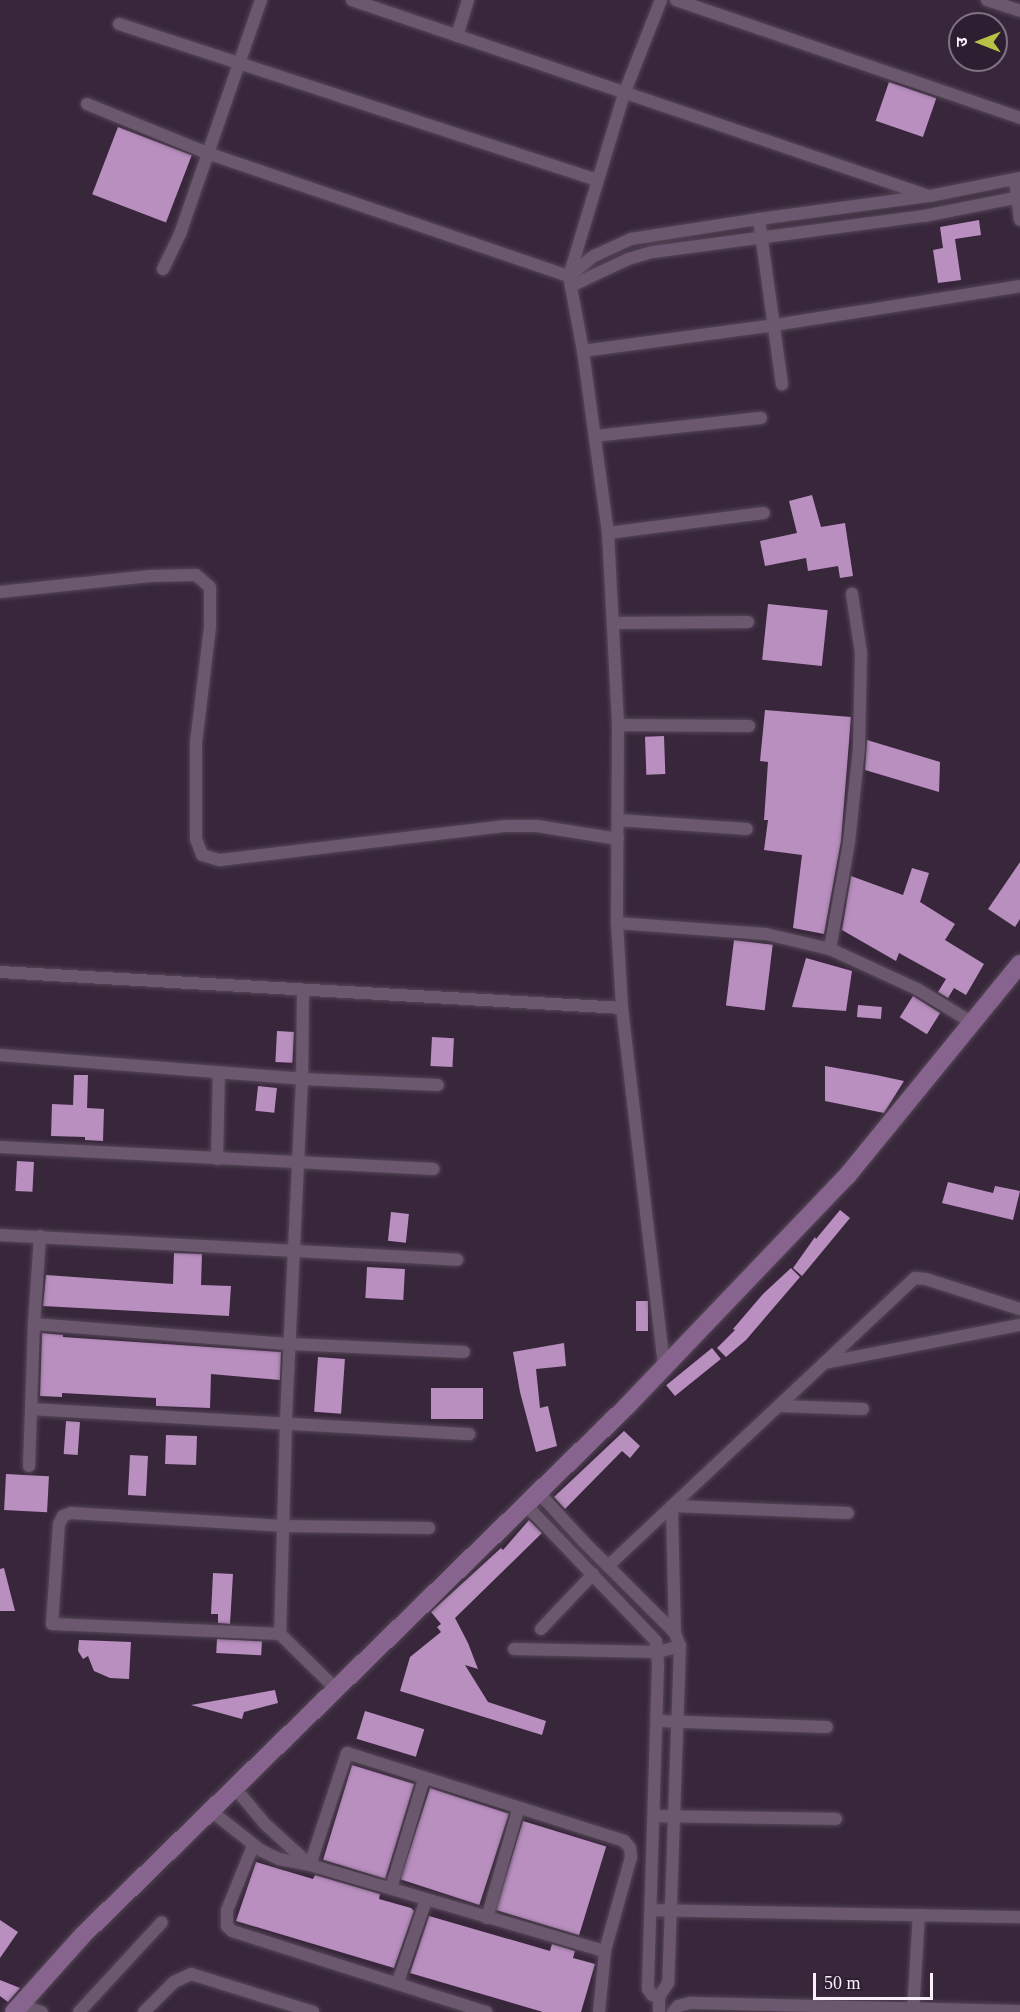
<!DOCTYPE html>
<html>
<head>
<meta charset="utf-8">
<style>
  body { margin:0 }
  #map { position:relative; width:1020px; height:2012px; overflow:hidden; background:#38273b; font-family:"Times New Roman","Noto Sans Devanagari",serif }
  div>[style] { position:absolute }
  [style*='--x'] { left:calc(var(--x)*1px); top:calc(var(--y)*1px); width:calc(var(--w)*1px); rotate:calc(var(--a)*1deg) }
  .building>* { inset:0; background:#b98fc0; transform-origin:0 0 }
  .roads { filter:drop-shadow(0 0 2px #544656) drop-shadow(0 0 2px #544656) }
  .minor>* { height:12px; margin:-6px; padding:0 6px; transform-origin:6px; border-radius:6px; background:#6b586e }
  .secondary>* { height:18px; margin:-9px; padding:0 9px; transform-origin:9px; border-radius:9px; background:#87648d }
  span { translate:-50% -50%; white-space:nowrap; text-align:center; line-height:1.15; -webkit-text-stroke:6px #2e1e31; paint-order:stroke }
  .north { position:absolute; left:948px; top:12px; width:60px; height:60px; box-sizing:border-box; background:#2e1e31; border:2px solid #807282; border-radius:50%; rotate:270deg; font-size:16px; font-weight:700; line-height:24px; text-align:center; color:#fbf0fc }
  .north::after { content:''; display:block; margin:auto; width:21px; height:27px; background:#bac045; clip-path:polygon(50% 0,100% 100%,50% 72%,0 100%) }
  .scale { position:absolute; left:813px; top:1973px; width:120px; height:27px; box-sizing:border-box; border:3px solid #fbf0fc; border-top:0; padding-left:8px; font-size:18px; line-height:21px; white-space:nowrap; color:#fbf0fc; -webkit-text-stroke:4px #2e1e31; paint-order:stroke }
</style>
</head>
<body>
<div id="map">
  <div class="building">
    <i style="left:889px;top:82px;width:50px;height:41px;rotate:19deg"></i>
    <i style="left:118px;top:127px;width:79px;height:72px;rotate:21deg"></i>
    <i style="clip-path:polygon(979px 220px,981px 235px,955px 239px,961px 280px,938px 283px,933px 250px,943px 248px,940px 227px)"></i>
    <i style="clip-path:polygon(812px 495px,821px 527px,845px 523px,853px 576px,840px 578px,838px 566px,808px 571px,806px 558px,765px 566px,760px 541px,797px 533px,789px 501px)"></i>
    <i style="left:768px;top:604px;width:60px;height:56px;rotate:6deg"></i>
    <i style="clip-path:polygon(765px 710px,851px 717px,841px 841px,824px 934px,793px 928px,802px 855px,764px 850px,768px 820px,764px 820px,768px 762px,760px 761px)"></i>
    <i style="left:664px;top:736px;width:38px;height:19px;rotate:88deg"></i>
    <i style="clip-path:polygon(867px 740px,940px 762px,939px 792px,865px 770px)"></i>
    <i style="clip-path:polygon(1020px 862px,1020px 919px,1015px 927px,988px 909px)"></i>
    <i style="clip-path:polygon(912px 868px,929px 873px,920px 902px,955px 924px,945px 940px,984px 964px,966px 995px,954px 988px,948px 998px,938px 992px,946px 979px,899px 953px,896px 961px,842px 930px,851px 876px,903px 895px)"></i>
    <i style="left:734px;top:940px;width:39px;height:66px;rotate:7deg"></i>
    <i style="clip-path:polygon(806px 958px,852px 971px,846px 1011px,792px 1007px)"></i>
    <i style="left:913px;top:996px;width:32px;height:25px;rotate:32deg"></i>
    <i style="left:858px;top:1005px;width:24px;height:12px;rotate:5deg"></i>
    <i style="left:277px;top:1031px;width:17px;height:31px;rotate:3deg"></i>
    <i style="left:432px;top:1037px;width:22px;height:29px;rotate:3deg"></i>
    <i style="clip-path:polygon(825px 1066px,876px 1075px,904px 1081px,884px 1113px,825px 1101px)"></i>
    <i style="clip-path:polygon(74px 1075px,88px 1075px,87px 1108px,104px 1109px,103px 1141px,85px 1140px,85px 1137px,51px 1136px,52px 1104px,73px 1105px)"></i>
    <i style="left:258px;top:1086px;width:19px;height:25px;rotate:6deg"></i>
    <i style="left:17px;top:1161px;width:17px;height:30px;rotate:3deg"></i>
    <i style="clip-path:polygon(948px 1182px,993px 1193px,995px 1186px,1020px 1191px,1013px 1220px,942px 1203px)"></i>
    <i style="clip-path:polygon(840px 1210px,850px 1218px,802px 1276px,793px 1268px,815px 1237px,816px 1239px)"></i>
    <i style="left:391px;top:1212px;width:18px;height:29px;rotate:6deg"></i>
    <i style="clip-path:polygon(174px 1253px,202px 1254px,201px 1285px,231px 1286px,229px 1316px,43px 1306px,46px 1275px,173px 1284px)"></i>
    <i style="left:367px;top:1267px;width:38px;height:31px;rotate:3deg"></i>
    <i style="clip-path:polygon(791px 1268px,800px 1277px,746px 1340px,726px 1357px,717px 1348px,735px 1330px,733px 1329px,763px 1294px)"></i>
    <i style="left:636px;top:1301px;width:12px;height:30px"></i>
    <i style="clip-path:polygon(42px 1333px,63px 1335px,63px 1337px,281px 1352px,280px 1380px,211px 1374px,210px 1408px,156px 1406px,156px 1398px,62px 1393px,62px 1397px,40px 1396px)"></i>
    <i style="clip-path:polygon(564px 1343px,566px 1366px,536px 1369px,540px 1408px,548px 1406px,557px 1446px,536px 1452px,520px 1392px,513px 1352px)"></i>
    <i style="left:712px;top:1348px;width:14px;height:59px;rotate:51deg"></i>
    <i style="left:318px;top:1357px;width:27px;height:55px;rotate:4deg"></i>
    <i style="left:431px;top:1388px;width:52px;height:31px"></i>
    <i style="left:66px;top:1421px;width:14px;height:33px;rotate:4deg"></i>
    <i style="clip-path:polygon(624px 1431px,640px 1446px,630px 1458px,622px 1451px,565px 1509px,554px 1497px)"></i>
    <i style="left:166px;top:1435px;width:31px;height:29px;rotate:2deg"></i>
    <i style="left:130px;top:1455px;width:18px;height:40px;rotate:3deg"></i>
    <i style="left:6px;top:1474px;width:43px;height:36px;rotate:3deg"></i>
    <i style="clip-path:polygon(529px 1520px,542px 1533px,455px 1618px,468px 1643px,478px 1669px,465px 1665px,488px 1702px,546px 1721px,542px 1735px,400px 1691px,410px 1657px,441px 1632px,437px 1627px,441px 1624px,431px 1612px,501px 1548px,503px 1550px)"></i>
    <i style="clip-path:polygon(4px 1568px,15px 1611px,0 1611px,0 1569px)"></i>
    <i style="clip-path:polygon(213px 1573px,233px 1574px,230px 1624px,218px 1623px,218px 1614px,211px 1614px)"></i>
    <i style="left:217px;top:1639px;width:45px;height:14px;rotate:3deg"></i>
    <i style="clip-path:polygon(79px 1640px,131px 1642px,129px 1679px,110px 1678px,94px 1671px,88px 1656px,83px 1659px,78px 1651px)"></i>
    <i style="clip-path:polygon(275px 1690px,278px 1703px,244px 1712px,242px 1719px,191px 1705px)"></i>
    <i style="left:365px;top:1711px;width:62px;height:29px;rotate:17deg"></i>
    <i style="left:352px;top:1765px;width:65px;height:99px;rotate:17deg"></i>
    <i style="left:430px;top:1788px;width:83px;height:96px;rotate:18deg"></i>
    <i style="left:523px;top:1821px;width:87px;height:93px;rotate:17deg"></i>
    <i style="clip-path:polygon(256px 1862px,313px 1879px,315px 1875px,380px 1894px,379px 1899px,411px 1908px,414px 1911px,394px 1968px,236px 1921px)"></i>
    <i style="clip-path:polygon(429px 1916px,550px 1951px,552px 1944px,575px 1951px,573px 1958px,595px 1964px,581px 2012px,543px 2012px,410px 1973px)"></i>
    <i style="clip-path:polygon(0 1920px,18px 1932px,0 1958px)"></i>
    <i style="clip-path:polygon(0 1980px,20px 1988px,8px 2002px,0 1996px)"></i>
  </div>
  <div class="roads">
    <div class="minor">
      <i style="--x:352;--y:0;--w:606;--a:18.76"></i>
      <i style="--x:661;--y:0;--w:101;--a:111.5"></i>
      <i style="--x:624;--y:94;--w:190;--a:106.8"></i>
      <i style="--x:569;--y:276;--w:76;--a:79.4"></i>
      <i style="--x:583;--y:351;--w:184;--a:82.2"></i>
      <i style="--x:608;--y:533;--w:157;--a:-7.3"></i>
      <i style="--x:676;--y:0;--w:364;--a:18.9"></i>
      <i style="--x:987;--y:0;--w:35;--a:18"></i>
      <i style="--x:119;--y:24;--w:503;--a:18.07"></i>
      <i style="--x:457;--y:36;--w:38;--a:-73"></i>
      <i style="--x:87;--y:104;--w:130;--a:22.2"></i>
      <i style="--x:207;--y:153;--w:382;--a:18.8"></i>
      <i style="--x:569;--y:276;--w:32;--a:-39"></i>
      <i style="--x:594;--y:256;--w:41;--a:-24.7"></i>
      <i style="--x:631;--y:239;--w:130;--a:-8.9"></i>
      <i style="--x:759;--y:219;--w:173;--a:-7.7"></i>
      <i style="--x:930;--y:196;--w:92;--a:-11.3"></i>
      <i style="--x:1015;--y:179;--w:41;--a:83"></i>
      <i style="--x:759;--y:219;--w:167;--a:82.1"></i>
      <i style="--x:163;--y:269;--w:39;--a:-64"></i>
      <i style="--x:180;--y:234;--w:248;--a:-70.9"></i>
      <i style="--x:571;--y:286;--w:63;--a:-25.3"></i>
      <i style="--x:628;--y:259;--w:26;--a:-16"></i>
      <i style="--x:653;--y:252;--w:273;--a:-7.6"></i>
      <i style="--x:924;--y:216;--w:98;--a:-11.2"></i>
      <i style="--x:583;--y:351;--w:194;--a:-7.7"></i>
      <i style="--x:775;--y:325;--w:248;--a:-9"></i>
      <i style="--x:595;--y:436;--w:167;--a:-6.2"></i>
      <i style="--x:608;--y:533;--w:192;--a:87"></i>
      <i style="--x:618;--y:725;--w:198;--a:90.3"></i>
      <i style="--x:617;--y:923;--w:85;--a:86.6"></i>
      <i style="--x:622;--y:1008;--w:358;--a:83.3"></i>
      <i style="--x:0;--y:592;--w:151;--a:-6.1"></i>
      <i style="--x:150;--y:576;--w:46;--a:-1.2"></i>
      <i style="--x:196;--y:575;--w:18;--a:41"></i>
      <i style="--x:210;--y:587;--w:40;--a:90"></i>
      <i style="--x:210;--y:627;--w:117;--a:96.9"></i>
      <i style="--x:196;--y:743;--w:96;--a:90"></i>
      <i style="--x:196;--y:839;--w:17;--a:69"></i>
      <i style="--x:202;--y:855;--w:19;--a:16"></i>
      <i style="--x:220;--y:860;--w:288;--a:-6.8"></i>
      <i style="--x:506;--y:826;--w:31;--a:0"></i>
      <i style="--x:537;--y:826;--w:82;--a:9.1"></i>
      <i style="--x:614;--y:623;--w:134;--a:-0.4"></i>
      <i style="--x:618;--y:725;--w:131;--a:0.4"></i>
      <i style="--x:618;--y:820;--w:129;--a:4"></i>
      <i style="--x:617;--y:923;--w:149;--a:4.2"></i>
      <i style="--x:766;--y:934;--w:66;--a:13.2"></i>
      <i style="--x:830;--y:949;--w:109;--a:-79.9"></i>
      <i style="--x:849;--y:842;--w:95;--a:-83.9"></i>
      <i style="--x:859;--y:748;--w:95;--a:-88.8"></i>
      <i style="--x:861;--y:653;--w:60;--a:-98.7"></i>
      <i style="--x:830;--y:949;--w:96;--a:24.7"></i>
      <i style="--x:917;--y:989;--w:66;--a:31.3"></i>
      <i style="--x:0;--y:972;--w:623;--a:3.31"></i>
      <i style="--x:303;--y:990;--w:89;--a:90.6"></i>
      <i style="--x:302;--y:1079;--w:136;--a:2.5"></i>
      <i style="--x:0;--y:1055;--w:303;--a:4.5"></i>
      <i style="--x:302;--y:1079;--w:344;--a:92.7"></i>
      <i style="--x:286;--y:1423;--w:211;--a:91.6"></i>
      <i style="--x:0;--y:1147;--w:434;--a:2.9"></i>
      <i style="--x:217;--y:1159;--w:86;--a:-88.7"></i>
      <i style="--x:0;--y:1235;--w:458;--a:3.1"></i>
      <i style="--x:40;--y:1236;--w:88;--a:93.9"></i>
      <i style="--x:34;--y:1324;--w:257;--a:4.5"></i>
      <i style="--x:290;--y:1344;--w:174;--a:2.6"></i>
      <i style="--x:824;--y:1363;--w:200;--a:-11"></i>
      <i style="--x:779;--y:1406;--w:84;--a:2"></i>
      <i style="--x:32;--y:1409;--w:438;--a:3.3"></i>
      <i style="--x:29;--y:1466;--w:142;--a:-88"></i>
      <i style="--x:538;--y:1492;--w:68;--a:47.4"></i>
      <i style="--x:584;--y:1542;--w:129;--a:45"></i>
      <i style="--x:675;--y:1633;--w:14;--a:69"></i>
      <i style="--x:680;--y:1646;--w:337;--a:92"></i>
      <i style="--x:668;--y:1983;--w:17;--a:123"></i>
      <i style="--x:659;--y:1997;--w:15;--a:90"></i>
      <i style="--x:525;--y:1504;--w:190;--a:46.3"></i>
      <i style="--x:656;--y:1641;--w:25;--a:85"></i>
      <i style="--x:658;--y:1666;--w:323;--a:91.8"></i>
      <i style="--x:648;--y:1989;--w:7;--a:56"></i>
      <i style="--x:652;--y:1995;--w:7;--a:16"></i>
      <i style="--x:608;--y:1566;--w:421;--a:-43.2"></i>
      <i style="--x:915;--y:1278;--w:11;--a:5"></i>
      <i style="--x:926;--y:1279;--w:99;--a:17.7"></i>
      <i style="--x:541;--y:1629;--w:76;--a:-46.6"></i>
      <i style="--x:675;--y:1633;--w:127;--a:-91.4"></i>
      <i style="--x:672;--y:1506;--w:176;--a:2.3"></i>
      <i style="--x:514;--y:1649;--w:144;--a:1.2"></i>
      <i style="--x:658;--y:1652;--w:23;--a:-15"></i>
      <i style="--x:336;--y:1689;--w:78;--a:-135.5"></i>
      <i style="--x:280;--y:1634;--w:228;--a:-177.5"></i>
      <i style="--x:52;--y:1624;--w:100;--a:-86"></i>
      <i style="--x:59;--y:1524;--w:9;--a:-63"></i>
      <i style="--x:63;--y:1516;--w:9;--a:-21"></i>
      <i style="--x:71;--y:1513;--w:211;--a:3.5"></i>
      <i style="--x:282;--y:1526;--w:147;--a:0.8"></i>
      <i style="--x:657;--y:1721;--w:170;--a:2"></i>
      <i style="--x:235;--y:1788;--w:47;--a:50.2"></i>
      <i style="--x:265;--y:1824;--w:61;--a:42.3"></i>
      <i style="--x:310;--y:1865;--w:307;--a:16.3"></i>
      <i style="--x:211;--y:1811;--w:65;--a:38.1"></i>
      <i style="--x:262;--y:1851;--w:19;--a:25"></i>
      <i style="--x:279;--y:1859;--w:32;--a:11"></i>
      <i style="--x:310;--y:1865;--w:118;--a:-71.7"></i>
      <i style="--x:347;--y:1753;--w:291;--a:17.6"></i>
      <i style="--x:624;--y:1841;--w:9;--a:49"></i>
      <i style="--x:630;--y:1848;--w:9;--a:84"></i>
      <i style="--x:631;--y:1857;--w:98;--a:105.5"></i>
      <i style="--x:605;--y:1951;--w:61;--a:95.6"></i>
      <i style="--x:654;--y:1816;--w:182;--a:0.9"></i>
      <i style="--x:253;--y:1846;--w:69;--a:112.1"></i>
      <i style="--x:227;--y:1910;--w:16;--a:90"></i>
      <i style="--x:227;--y:1926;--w:7;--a:45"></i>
      <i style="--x:232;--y:1931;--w:267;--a:17.7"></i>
      <i style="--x:391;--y:1888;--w:114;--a:-73.2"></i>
      <i style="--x:651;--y:1910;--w:369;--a:1.1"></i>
      <i style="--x:487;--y:1918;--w:112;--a:-74"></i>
      <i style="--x:398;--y:1982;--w:87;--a:-71.1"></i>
      <i style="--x:20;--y:2005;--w:23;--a:18"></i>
      <i style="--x:79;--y:2012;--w:122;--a:-47.3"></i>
      <i style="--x:144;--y:2012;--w:42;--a:-45"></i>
      <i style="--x:174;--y:1982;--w:19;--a:-25"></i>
      <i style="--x:191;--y:1974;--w:128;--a:17.3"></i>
      <i style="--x:673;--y:2012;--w:8;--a:-50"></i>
      <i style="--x:678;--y:2006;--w:12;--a:-14"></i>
      <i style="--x:690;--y:2003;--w:330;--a:1.4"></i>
      <i style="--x:913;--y:2012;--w:97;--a:-86.5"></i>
    </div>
    <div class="secondary">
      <i style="--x:14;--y:2012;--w:103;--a:-48.1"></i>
      <i style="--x:83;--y:1935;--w:757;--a:-44.2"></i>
      <i style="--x:626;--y:1407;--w:320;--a:-46.3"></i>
      <i style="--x:847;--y:1176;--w:274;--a:-50.8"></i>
    </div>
  </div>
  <div class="north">उ</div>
  <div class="scale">50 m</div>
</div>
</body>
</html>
